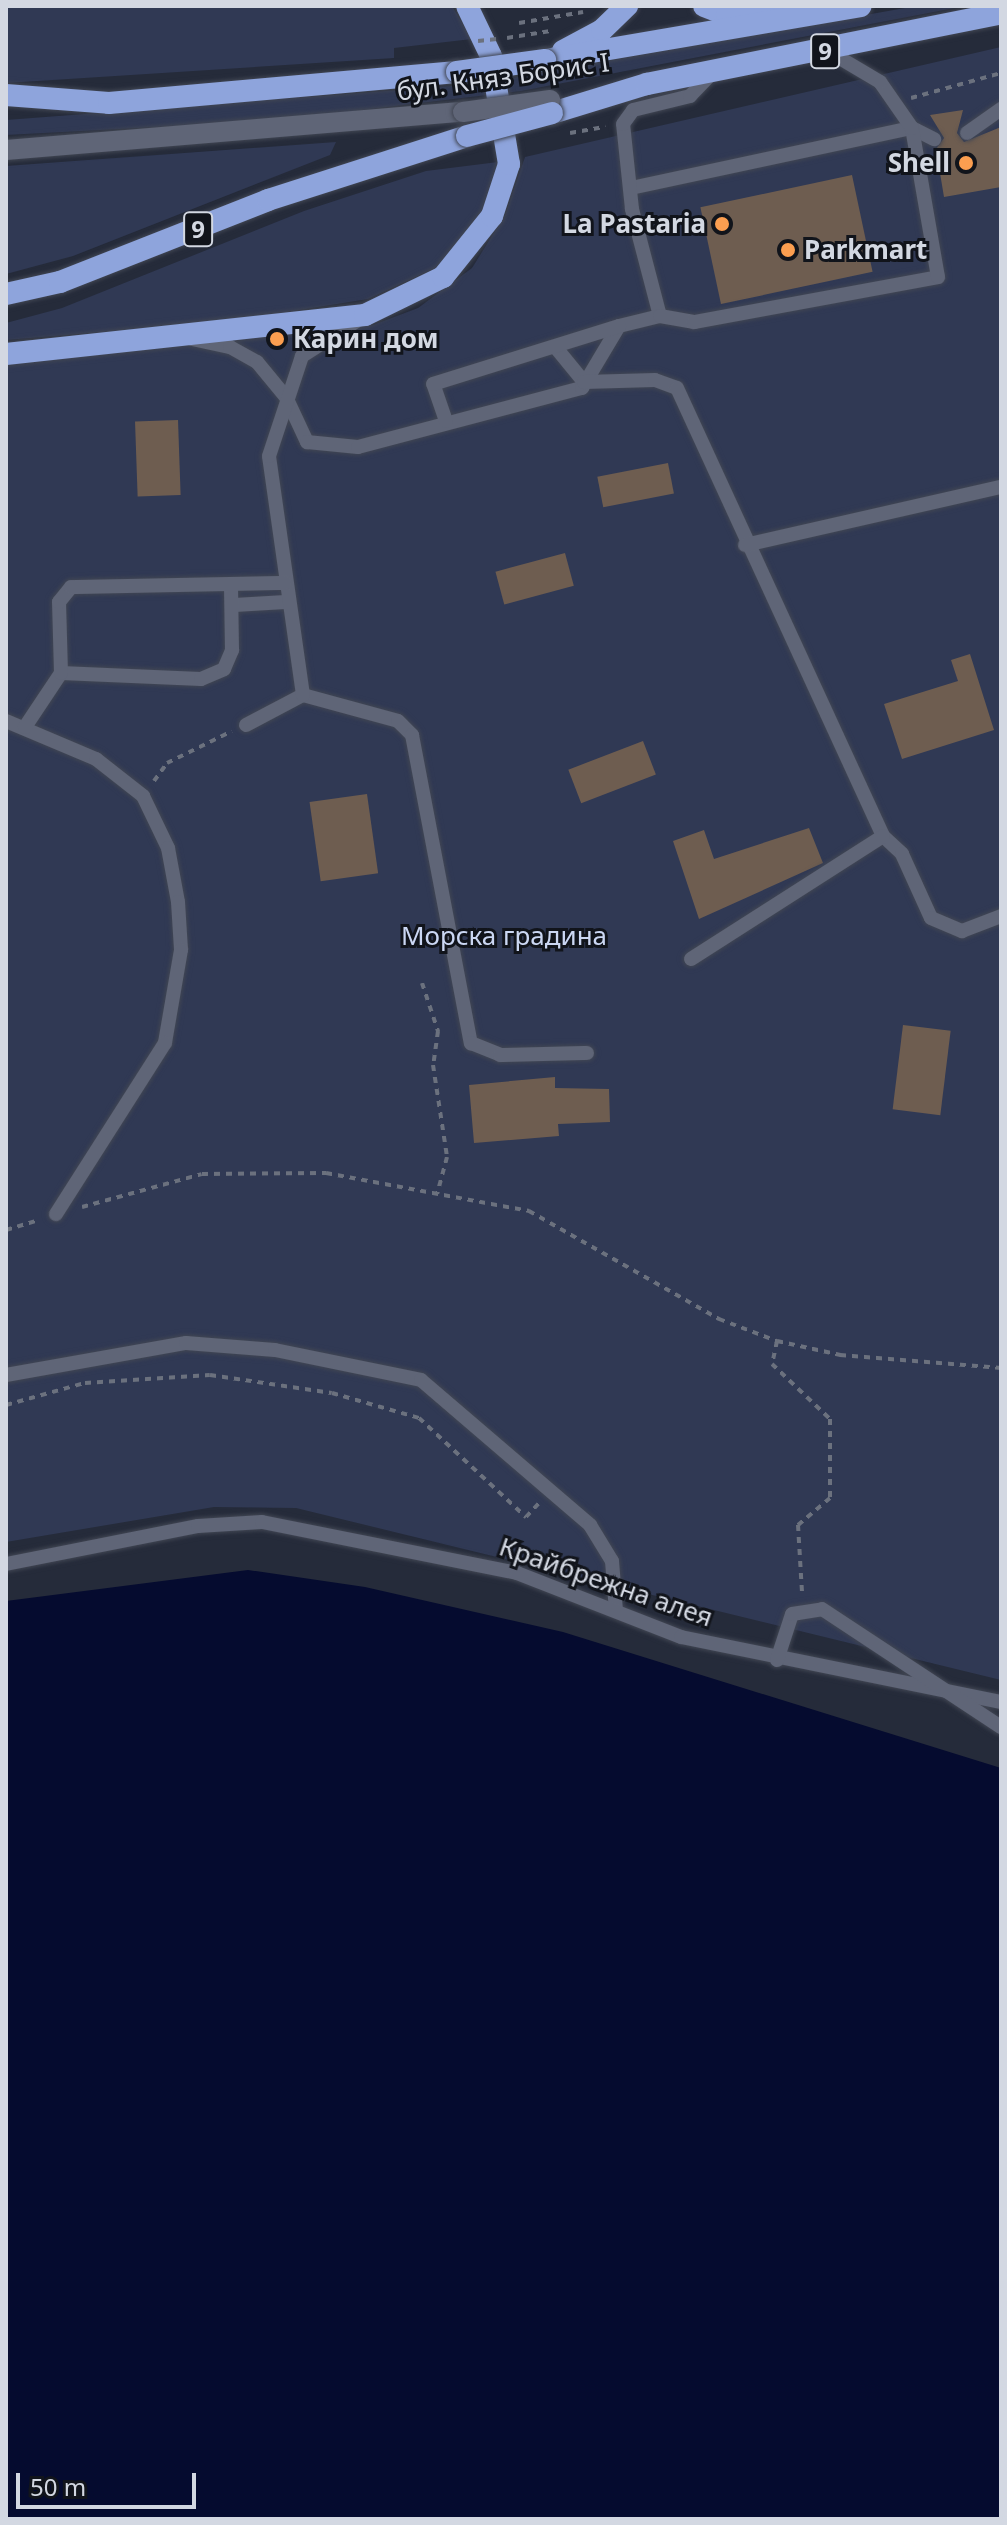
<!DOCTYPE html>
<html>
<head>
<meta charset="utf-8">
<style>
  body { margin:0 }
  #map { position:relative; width:1007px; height:2525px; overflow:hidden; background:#252b3a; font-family:"Noto Sans",sans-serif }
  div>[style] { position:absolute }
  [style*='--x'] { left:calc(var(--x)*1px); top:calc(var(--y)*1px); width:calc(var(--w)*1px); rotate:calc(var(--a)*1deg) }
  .green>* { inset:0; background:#303954 }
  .water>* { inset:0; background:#050b2f }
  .building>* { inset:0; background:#6e5d50; transform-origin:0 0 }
  .path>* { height:4px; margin-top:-2px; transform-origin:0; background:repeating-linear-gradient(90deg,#6b717e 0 6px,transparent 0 12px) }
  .roads { filter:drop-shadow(0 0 2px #414653) drop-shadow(0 0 2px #414653) }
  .service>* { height:14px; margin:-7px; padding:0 7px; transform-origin:7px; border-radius:7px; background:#5f6577 }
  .secondary>* { height:20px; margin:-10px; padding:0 10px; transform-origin:10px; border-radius:10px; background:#5f6577 }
  .trunk>* { height:22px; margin:-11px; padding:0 11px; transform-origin:11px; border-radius:11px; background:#8ea4dc }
  .path-bridge>* { height:4px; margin-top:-2px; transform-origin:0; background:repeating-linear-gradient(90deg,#6b717e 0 6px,transparent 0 12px) }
  .bridges { filter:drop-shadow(0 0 2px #414653) drop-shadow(0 0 2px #414653) }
  .secondary-bridge>* { height:20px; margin:-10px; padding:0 10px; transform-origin:10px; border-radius:10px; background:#5f6577 }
  .trunk-bridge>* { height:22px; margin:-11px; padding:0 11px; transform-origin:11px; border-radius:11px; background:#8ea4dc }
  .dots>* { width:22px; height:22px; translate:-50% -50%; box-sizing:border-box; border:4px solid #11141b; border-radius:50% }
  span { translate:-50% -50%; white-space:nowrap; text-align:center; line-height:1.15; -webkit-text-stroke:6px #11141b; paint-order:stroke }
  .shield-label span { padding:2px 6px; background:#11141b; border:2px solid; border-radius:6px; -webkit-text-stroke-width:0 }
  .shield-label { font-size:24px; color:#d3d8e2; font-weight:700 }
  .street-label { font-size:26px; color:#d3d8e2 }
  .poi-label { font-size:26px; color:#d3d8e2; font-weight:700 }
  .right { translate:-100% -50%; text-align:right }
  .left { translate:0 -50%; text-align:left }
  .park-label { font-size:26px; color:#cbd7f3 }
  .frame { position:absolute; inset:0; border:8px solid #d3d8e2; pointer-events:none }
  .scale { position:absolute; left:16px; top:2473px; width:180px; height:36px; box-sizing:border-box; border:4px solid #d3d8e2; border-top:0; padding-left:10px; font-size:24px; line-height:28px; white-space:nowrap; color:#d3d8e2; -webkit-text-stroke:6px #11141b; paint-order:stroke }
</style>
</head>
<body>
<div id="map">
  <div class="green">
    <i style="clip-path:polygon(6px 6px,452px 6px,472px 39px,394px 48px,394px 58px,6px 83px)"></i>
    <i style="clip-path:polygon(916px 6px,965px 6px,521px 91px,270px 121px,6px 135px,6px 120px,478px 84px)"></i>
    <i style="clip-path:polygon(1001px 47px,1001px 1680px,296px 1508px,214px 1507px,6px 1542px,6px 365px,373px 325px,418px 308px,472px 268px,505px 215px,525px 157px)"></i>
    <i style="clip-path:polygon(336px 142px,330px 155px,73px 256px,6px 274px,6px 166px)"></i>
    <i style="clip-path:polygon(498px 162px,485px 206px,458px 248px,435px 268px,368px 299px,225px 322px,6px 340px,6px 323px,62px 308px,304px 211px,426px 171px)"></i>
  </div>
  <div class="water">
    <i style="clip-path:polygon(248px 1570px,365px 1587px,563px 1632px,1001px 1768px,1001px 2519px,6px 2519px,6px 1601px)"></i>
  </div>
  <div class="building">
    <i style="clip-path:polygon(963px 110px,957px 133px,964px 142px,1001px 127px,1001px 187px,944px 197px,936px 149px,944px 138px,930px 115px)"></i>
    <i style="left:852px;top:175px;width:99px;height:155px;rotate:78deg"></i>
    <i style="left:178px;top:420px;width:75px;height:43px;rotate:88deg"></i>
    <i style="left:668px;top:463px;width:31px;height:72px;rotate:79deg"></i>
    <i style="left:565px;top:553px;width:34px;height:72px;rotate:75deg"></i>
    <i style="clip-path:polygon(970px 654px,994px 730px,902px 759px,884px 704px,958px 681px,951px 660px)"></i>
    <i style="left:643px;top:741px;width:36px;height:80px;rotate:69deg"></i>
    <i style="left:367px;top:794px;width:80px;height:58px;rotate:82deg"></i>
    <i style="clip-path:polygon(809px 828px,823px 863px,699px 919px,673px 841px,704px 830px,714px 859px)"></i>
    <i style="left:903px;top:1025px;width:48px;height:85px;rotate:7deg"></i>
    <i style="clip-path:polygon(555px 1077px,555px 1088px,609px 1089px,610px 1122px,558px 1124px,559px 1136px,474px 1143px,469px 1085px)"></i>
  </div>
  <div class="path">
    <i style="--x:519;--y:23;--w:65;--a:-9.8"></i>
    <i style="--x:507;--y:38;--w:44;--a:-9.2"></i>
    <i style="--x:911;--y:98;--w:93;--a:-15.5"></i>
    <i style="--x:570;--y:133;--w:36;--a:-10"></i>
    <i style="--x:154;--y:781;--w:22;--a:-54"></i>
    <i style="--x:167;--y:763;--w:72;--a:-26.2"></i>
    <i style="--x:422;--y:983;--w:51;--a:71.6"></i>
    <i style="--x:438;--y:1031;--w:34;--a:98"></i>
    <i style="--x:433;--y:1065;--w:93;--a:81.3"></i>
    <i style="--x:447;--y:1157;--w:38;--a:105"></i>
    <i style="--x:82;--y:1207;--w:124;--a:-15.4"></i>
    <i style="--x:202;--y:1174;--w:124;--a:-0.5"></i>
    <i style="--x:326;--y:1173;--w:207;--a:10.6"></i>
    <i style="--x:529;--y:1211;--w:219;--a:29.6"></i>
    <i style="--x:719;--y:1319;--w:62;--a:20.8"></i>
    <i style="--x:777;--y:1341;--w:65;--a:12.5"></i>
    <i style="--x:840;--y:1355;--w:162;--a:4.6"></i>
    <i style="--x:6;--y:1230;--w:34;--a:-17"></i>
    <i style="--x:777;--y:1341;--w:24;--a:102"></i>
    <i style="--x:772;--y:1364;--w:80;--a:43.5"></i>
    <i style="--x:830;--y:1419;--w:79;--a:90"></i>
    <i style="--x:830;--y:1498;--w:42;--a:139.8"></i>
    <i style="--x:798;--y:1525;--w:68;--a:86.6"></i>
    <i style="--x:6;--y:1405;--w:82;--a:-15.6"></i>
    <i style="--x:85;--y:1383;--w:125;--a:-3.7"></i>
    <i style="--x:210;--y:1375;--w:123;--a:8.4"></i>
    <i style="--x:332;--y:1393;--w:91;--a:16"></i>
    <i style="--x:419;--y:1418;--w:146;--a:42.8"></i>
    <i style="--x:526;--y:1517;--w:19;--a:-47"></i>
  </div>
  <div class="roads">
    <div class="service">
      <i style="--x:967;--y:133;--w:42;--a:-35.2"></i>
      <i style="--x:631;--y:188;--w:287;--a:-12.1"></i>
      <i style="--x:912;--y:128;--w:25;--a:27"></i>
      <i style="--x:660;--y:316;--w:111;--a:-104.7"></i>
      <i style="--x:632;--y:209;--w:85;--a:-96"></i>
      <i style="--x:623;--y:124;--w:17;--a:-54"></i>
      <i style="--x:633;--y:110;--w:59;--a:-13.8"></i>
      <i style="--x:690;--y:96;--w:33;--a:-46"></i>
      <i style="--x:192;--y:339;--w:39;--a:12"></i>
      <i style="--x:230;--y:347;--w:31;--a:29"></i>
      <i style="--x:257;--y:362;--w:45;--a:50.4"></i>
      <i style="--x:286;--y:397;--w:50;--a:65"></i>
      <i style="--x:307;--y:442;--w:51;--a:5.6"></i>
      <i style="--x:358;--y:447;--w:232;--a:-14.8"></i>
      <i style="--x:582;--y:388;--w:72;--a:-59.2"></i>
      <i style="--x:619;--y:326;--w:42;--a:-13.7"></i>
      <i style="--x:660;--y:316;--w:35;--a:10"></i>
      <i style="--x:694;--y:322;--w:248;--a:-10.4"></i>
      <i style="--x:938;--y:277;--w:151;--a:-99.9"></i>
      <i style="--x:912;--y:128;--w:56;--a:-124.8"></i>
      <i style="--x:880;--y:82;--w:61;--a:-149.2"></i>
      <i style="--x:557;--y:349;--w:43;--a:50.7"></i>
      <i style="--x:584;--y:382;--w:71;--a:-1.6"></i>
      <i style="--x:655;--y:380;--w:23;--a:20"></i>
      <i style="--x:677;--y:388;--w:493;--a:65.3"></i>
      <i style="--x:883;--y:836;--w:26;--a:43"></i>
      <i style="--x:902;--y:854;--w:70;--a:65.6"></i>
      <i style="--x:931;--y:918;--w:34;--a:23"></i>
      <i style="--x:962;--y:931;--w:42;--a:-21"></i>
      <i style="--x:446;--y:421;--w:39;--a:-109"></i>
      <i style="--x:433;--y:384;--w:195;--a:-17.3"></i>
      <i style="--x:745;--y:545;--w:262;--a:-12.8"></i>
      <i style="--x:233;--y:605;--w:54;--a:-3.2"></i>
      <i style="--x:61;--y:673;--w:140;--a:2.5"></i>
      <i style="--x:201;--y:679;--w:25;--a:-23"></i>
      <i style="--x:224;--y:669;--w:21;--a:-67"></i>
      <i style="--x:232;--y:650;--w:63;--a:-90.9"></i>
      <i style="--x:303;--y:695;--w:98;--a:15.3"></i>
      <i style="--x:398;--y:721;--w:20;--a:45"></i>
      <i style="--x:412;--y:735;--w:314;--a:79.2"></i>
      <i style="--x:471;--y:1043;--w:31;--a:22"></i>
      <i style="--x:500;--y:1055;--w:87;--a:-1.3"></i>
      <i style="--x:6;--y:721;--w:98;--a:22.9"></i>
      <i style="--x:96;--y:759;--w:60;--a:38.2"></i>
      <i style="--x:143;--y:796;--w:58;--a:64.3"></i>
      <i style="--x:168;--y:848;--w:55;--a:79.5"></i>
      <i style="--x:178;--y:902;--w:48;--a:86.4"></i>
      <i style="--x:181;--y:950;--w:94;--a:99.8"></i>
      <i style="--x:165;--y:1043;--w:203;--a:122.5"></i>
      <i style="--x:246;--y:725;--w:64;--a:-27.8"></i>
      <i style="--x:303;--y:695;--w:241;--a:-98.1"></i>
      <i style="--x:269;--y:456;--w:105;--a:-71.7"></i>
      <i style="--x:302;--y:356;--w:67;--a:-32.7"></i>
      <i style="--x:25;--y:727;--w:65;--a:-56.3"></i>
      <i style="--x:61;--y:673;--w:71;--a:-91.6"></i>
      <i style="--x:59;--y:602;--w:19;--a:-51"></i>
      <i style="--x:71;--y:587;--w:214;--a:-1.1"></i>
      <i style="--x:691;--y:959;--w:228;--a:-32.6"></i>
      <i style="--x:6;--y:1375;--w:183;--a:-10.1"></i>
      <i style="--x:186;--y:1343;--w:89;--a:4.5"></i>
      <i style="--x:275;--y:1350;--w:149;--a:11.6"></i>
      <i style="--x:421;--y:1380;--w:223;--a:40.6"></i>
      <i style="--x:590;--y:1525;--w:42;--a:58.6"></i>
      <i style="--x:612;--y:1561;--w:50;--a:85.4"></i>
      <i style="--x:6;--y:1564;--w:196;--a:-11.2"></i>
      <i style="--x:198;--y:1526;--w:64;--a:-3.6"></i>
      <i style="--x:262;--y:1522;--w:260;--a:11.3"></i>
      <i style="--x:517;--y:1573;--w:176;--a:21.3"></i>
      <i style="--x:681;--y:1637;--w:327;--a:11.5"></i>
      <i style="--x:777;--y:1660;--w:48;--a:-71.9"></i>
      <i style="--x:792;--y:1614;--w:30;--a:-9"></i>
      <i style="--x:822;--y:1609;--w:214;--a:33.4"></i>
    </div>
    <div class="secondary">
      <i style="--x:6;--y:150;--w:459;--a:-4.8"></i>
    </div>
    <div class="trunk">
      <i style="--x:704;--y:6;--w:25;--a:21"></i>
      <i style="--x:727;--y:15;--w:47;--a:-3.7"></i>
      <i style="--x:563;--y:51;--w:44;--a:-28.3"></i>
      <i style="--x:602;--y:30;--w:35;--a:-44"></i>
      <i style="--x:545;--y:60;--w:320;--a:-9.7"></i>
      <i style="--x:6;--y:95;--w:103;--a:4.4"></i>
      <i style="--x:109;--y:103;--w:349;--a:-5.1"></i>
      <i style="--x:552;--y:113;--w:99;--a:-17"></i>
      <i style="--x:647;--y:84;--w:361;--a:-11.3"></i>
      <i style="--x:6;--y:294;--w:55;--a:-12.5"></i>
      <i style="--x:60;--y:282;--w:224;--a:-21.5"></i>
      <i style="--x:268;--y:200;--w:209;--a:-17.8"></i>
      <i style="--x:6;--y:354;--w:361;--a:-6.2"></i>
      <i style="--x:365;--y:315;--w:87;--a:-26"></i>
      <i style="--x:443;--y:277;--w:78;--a:-51.2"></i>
      <i style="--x:492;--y:216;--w:55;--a:-71.9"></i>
      <i style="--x:509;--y:164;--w:109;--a:-99.5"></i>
      <i style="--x:491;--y:56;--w:55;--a:-115.6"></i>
    </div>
  </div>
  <div class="path-bridge">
    <i style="--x:478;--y:41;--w:19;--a:-6"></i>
  </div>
  <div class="bridges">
    <div class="secondary-bridge">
      <i style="--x:463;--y:112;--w:88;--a:-7.9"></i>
    </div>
    <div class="trunk-bridge">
      <i style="--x:457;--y:72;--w:89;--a:-7.8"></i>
      <i style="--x:467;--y:136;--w:88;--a:-15.1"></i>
    </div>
  </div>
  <div class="dots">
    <i style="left:966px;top:163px;background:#fb9e50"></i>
    <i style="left:722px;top:224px;background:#fb9e50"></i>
    <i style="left:788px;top:250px;background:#fb9e50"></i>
    <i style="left:277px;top:339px;background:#fb9e50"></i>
  </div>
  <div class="shield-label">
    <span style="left:825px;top:51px">9</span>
    <span style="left:198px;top:229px">9</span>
  </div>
  <div class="street-label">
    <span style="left:503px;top:77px;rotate:-8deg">бул. Княз Борис I</span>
    <span style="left:606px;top:1582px;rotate:19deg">Крайбрежна алея</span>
  </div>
  <div class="poi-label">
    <span class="right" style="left:950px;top:163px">Shell</span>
    <span class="right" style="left:706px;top:224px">La Pastaria</span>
    <span class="left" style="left:804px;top:250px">Parkmart</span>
    <span class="left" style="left:293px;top:339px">Карин дом</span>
  </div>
  <div class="park-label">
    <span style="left:504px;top:936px">Морска градина</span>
  </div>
  <div class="frame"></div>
  <div class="scale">50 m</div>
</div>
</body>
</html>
